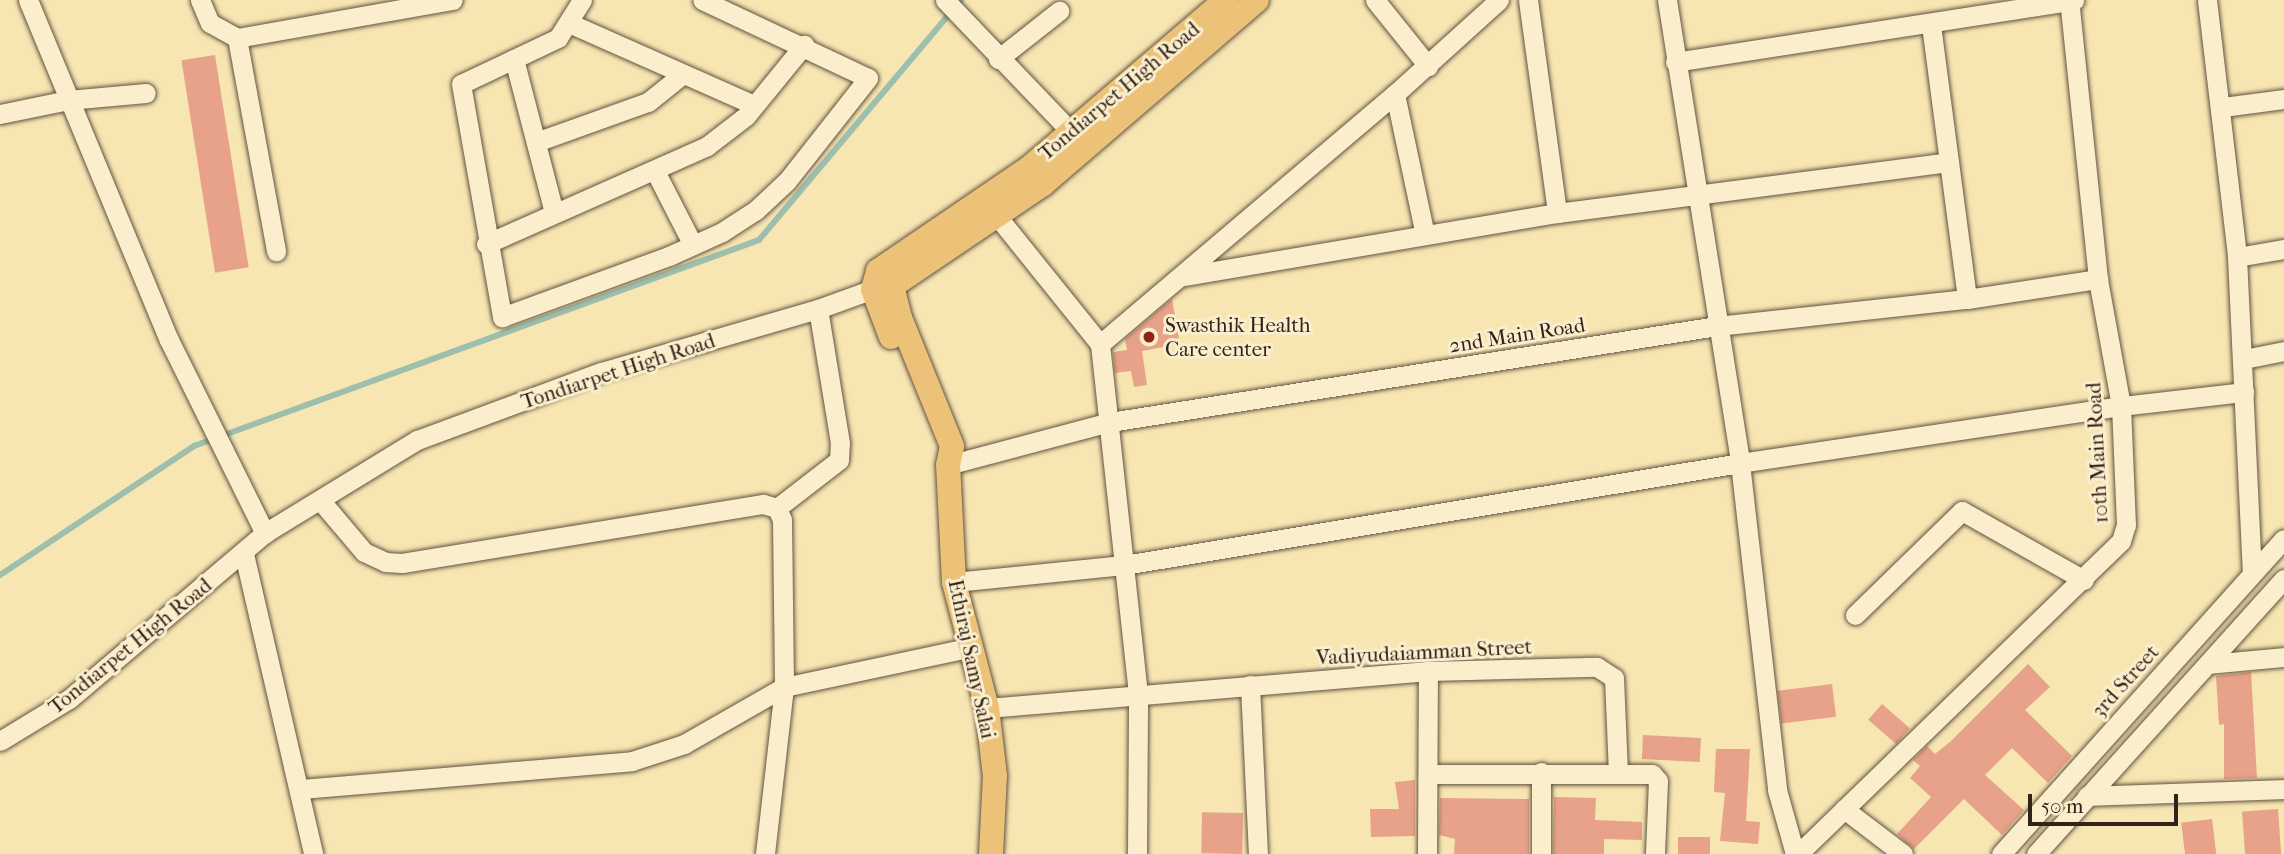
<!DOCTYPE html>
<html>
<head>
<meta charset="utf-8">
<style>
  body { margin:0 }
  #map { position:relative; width:2284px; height:854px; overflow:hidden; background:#f7e5b2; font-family:"IM FELL French Canon",serif }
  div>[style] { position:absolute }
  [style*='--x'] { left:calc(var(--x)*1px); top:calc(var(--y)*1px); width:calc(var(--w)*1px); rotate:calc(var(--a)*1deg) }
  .stream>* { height:6px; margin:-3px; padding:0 3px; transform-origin:3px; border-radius:3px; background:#9dbfad }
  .building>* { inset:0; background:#e7a289; transform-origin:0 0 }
  .roads { filter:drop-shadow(0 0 2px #625340) drop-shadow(0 0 2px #625340) }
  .minor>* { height:19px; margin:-9.5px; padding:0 9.5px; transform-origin:9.5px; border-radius:9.5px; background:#faeecd }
  .major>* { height:24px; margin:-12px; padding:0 12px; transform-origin:12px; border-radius:12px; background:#ecc279 }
  .dots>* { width:19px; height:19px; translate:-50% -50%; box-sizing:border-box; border:4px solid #faeecd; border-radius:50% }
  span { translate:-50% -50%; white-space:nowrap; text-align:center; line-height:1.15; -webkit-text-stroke:6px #faeecd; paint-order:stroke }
  .street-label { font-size:21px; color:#31221a }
  .poi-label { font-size:21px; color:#31221a }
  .left { translate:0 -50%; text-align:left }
  .scale { position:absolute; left:2028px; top:794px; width:150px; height:32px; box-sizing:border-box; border:4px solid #31221a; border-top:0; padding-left:9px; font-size:21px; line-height:24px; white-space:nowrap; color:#31221a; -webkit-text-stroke:5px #faeecd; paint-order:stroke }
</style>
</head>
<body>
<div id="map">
  <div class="stream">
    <i style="--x:0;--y:575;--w:233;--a:-33.6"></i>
    <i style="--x:194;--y:446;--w:601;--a:-20.03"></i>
    <i style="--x:759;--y:240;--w:314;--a:-49.9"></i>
  </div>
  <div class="building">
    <i style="left:215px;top:55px;width:215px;height:34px;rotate:81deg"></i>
    <i style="clip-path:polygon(1172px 299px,1180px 344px,1142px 351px,1147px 385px,1134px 387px,1131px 371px,1115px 373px,1113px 352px,1127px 350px,1125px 339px)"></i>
    <i style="clip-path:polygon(2028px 664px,2050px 687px,2025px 710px,2072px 756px,2048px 783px,2012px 748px,1985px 775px,2024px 810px,2002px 835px,1964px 799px,1914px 849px,1897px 834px,1931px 797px,1910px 778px,1920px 766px,1913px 760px,1927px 746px,1935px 754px,1951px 741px)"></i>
    <i style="clip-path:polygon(2251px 672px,2257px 778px,2224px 779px,2224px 724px,2219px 725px,2216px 676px)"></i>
    <i style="left:1832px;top:684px;width:33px;height:55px;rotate:83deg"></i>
    <i style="left:1882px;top:704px;width:37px;height:21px;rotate:41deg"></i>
    <i style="left:1643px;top:735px;width:58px;height:24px;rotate:3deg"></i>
    <i style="clip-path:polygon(1716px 749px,1750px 749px,1746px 821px,1760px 822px,1758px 844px,1720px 841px,1725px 793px,1714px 792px)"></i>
    <i style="clip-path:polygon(1415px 780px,1415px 836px,1371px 837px,1370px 809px,1399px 809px,1395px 782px)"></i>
    <i style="clip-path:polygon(1554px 797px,1596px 798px,1595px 820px,1642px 822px,1642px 840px,1604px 839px,1604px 854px,1553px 854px)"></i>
    <i style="clip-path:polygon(1440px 798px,1529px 799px,1529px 854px,1454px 854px,1455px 839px,1439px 835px)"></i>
    <i style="left:2278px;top:809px;width:45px;height:36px;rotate:86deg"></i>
    <i style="left:1243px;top:813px;width:41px;height:41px;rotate:91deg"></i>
    <i style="left:2212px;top:819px;width:35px;height:31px;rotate:83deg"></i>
    <i style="left:1710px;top:837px;width:17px;height:32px;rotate:90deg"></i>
  </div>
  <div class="roads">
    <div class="minor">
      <i style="--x:28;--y:0;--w:368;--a:67.5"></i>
      <i style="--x:169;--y:340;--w:216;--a:63.6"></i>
      <i style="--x:200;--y:0;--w:25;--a:67"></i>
      <i style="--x:210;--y:23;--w:31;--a:29"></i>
      <i style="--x:237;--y:38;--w:219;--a:-10"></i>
      <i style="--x:582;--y:0;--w:45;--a:122.3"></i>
      <i style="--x:558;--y:38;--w:107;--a:154.6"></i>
      <i style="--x:461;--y:84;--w:237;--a:80"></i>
      <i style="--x:502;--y:317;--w:178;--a:-20.1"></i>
      <i style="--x:669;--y:256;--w:58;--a:-24.4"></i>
      <i style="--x:722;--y:232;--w:40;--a:-32.9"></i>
      <i style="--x:756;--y:210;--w:42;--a:-43.1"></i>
      <i style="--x:787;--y:181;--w:131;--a:-51.8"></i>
      <i style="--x:868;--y:78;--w:183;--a:-154.8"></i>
      <i style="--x:945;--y:0;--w:194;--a:46.3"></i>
      <i style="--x:1375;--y:0;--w:85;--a:51.2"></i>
      <i style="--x:1528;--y:0;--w:215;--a:82.2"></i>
      <i style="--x:1667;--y:0;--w:469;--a:81"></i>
      <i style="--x:1740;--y:463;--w:329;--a:83.5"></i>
      <i style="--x:1777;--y:790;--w:66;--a:74.3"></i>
      <i style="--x:2207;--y:0;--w:259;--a:83.3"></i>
      <i style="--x:2237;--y:257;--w:316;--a:87.3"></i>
      <i style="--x:569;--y:23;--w:202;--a:23.9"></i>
      <i style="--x:1931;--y:25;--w:276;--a:82.5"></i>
      <i style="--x:237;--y:38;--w:217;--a:79.6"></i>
      <i style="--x:514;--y:59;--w:159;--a:75.4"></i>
      <i style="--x:998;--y:59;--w:78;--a:-38.2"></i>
      <i style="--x:1675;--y:62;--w:404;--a:-8.8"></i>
      <i style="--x:1395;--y:94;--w:144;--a:78"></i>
      <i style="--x:2223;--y:107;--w:62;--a:-7.5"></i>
      <i style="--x:0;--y:114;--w:69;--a:-11.6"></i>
      <i style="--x:68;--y:100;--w:78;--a:-5.1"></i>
      <i style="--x:536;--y:142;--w:119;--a:-19.7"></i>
      <i style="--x:648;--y:102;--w:45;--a:-38.7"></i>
      <i style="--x:655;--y:171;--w:83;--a:62.8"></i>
      <i style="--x:997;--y:216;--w:164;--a:51.2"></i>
      <i style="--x:486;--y:244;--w:242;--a:-23.9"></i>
      <i style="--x:707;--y:146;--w:49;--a:-37.6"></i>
      <i style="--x:746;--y:116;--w:92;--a:-50.8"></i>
      <i style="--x:2237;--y:257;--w:48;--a:-9.7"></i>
      <i style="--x:1184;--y:276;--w:378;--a:-9.6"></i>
      <i style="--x:1557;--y:213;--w:395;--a:-7.4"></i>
      <i style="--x:2244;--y:359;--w:41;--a:-11.3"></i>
      <i style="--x:948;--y:465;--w:168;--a:-14.9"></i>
      <i style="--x:1110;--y:422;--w:615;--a:-8.99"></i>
      <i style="--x:1717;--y:326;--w:251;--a:-6.2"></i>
      <i style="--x:1967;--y:299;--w:133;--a:-8.7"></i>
      <i style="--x:320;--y:500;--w:68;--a:49.8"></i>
      <i style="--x:364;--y:552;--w:23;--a:25"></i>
      <i style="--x:385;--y:562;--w:17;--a:3"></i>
      <i style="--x:402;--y:563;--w:366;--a:-9.3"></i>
      <i style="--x:763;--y:504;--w:15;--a:16"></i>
      <i style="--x:777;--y:508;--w:13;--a:67"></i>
      <i style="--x:782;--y:520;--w:167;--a:89.3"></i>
      <i style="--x:784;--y:687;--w:168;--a:96.5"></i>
      <i style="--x:777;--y:508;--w:78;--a:-37.7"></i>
      <i style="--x:839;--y:460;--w:17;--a:-87"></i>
      <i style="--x:840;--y:443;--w:136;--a:-99.3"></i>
      <i style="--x:244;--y:554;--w:308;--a:77"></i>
      <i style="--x:954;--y:582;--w:171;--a:-5.7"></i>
      <i style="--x:1124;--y:565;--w:624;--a:-9.4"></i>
      <i style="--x:1740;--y:463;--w:385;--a:-8.5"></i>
      <i style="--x:2121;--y:406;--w:124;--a:-6.5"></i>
      <i style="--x:1855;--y:615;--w:149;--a:-44.2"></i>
      <i style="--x:1962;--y:511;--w:140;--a:29.5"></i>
      <i style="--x:2208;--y:664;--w:76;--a:-5.3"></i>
      <i style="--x:1250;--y:685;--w:169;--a:87.3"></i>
      <i style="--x:987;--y:708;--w:443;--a:-4.8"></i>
      <i style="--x:1428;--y:671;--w:169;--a:-1.4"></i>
      <i style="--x:1597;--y:667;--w:20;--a:33"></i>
      <i style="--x:1614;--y:678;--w:94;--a:87.6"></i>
      <i style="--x:0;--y:741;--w:81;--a:-31.3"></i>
      <i style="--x:69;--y:699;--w:257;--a:-40.3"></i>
      <i style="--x:265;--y:533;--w:178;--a:-31.5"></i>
      <i style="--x:417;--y:440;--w:196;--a:-20.3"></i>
      <i style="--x:601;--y:372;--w:226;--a:-16.2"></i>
      <i style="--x:818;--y:309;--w:59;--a:-20"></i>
      <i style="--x:1541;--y:772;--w:82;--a:90"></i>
      <i style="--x:1428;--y:774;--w:224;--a:0"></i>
      <i style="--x:1652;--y:774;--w:9;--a:49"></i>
      <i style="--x:1658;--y:781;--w:73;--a:92.4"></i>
      <i style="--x:301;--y:789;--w:332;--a:-4.8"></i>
      <i style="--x:632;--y:761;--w:55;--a:-18.1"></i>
      <i style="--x:684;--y:744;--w:115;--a:-29.7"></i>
      <i style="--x:784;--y:687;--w:192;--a:-12"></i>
      <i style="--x:2087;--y:796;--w:197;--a:-2"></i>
      <i style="--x:1844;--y:809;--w:74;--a:37.3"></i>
      <i style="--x:1137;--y:854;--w:160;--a:-89.6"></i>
      <i style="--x:1138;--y:694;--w:352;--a:-96.2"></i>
      <i style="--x:1100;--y:344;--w:387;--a:-40.3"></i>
      <i style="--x:1395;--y:94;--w:140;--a:-42.1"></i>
      <i style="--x:1427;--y:854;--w:183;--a:-89.7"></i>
      <i style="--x:1798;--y:854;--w:450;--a:-44.1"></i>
      <i style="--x:2121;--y:541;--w:17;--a:-73"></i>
      <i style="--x:2126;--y:525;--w:119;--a:-92.4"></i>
      <i style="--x:2121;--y:406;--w:129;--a:-100.3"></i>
      <i style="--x:2098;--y:279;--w:281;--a:-95.9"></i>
      <i style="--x:2001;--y:854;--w:423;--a:-48.1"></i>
      <i style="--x:2036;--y:854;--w:370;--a:-48"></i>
    </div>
    <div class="major">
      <i style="--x:891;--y:337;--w:51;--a:-110.6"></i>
      <i style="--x:873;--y:289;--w:19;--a:-74"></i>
      <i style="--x:878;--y:271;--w:183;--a:-34.3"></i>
      <i style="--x:1029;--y:168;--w:259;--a:-40.5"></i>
      <i style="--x:991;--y:854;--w:78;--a:-87.1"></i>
      <i style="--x:995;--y:776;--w:68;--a:-96.7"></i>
      <i style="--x:987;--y:708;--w:130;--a:-104.7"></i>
      <i style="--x:954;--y:582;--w:117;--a:-92.9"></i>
      <i style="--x:948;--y:465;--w:19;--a:-78"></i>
      <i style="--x:952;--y:446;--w:138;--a:-112.1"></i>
      <i style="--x:900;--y:318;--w:33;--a:-104"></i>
      <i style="--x:892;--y:286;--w:182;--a:-34"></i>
      <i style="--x:1043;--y:184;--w:282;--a:-40.7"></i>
    </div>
  </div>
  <div class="dots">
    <i style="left:1149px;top:337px;background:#8f2418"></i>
  </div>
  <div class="street-label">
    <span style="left:1119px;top:91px;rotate:-40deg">Tondiarpet High Road</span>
    <span style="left:1517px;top:335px;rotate:-9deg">2nd Main Road</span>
    <span style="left:618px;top:371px;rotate:-18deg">Tondiarpet High Road</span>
    <span style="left:2097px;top:453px;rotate:-93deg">10th Main Road</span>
    <span style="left:130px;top:646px;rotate:-39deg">Tondiarpet High Road</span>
    <span style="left:1424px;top:652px;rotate:-3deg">Vadiyudaiamman Street</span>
    <span style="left:972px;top:659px;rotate:78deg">Ethiraj Samy Salai</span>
    <span style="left:2125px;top:681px;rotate:-48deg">3rd Street</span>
  </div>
  <div class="poi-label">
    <span class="left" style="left:1165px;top:337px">Swasthik Health<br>Care center</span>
  </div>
  <div class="scale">50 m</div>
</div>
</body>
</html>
